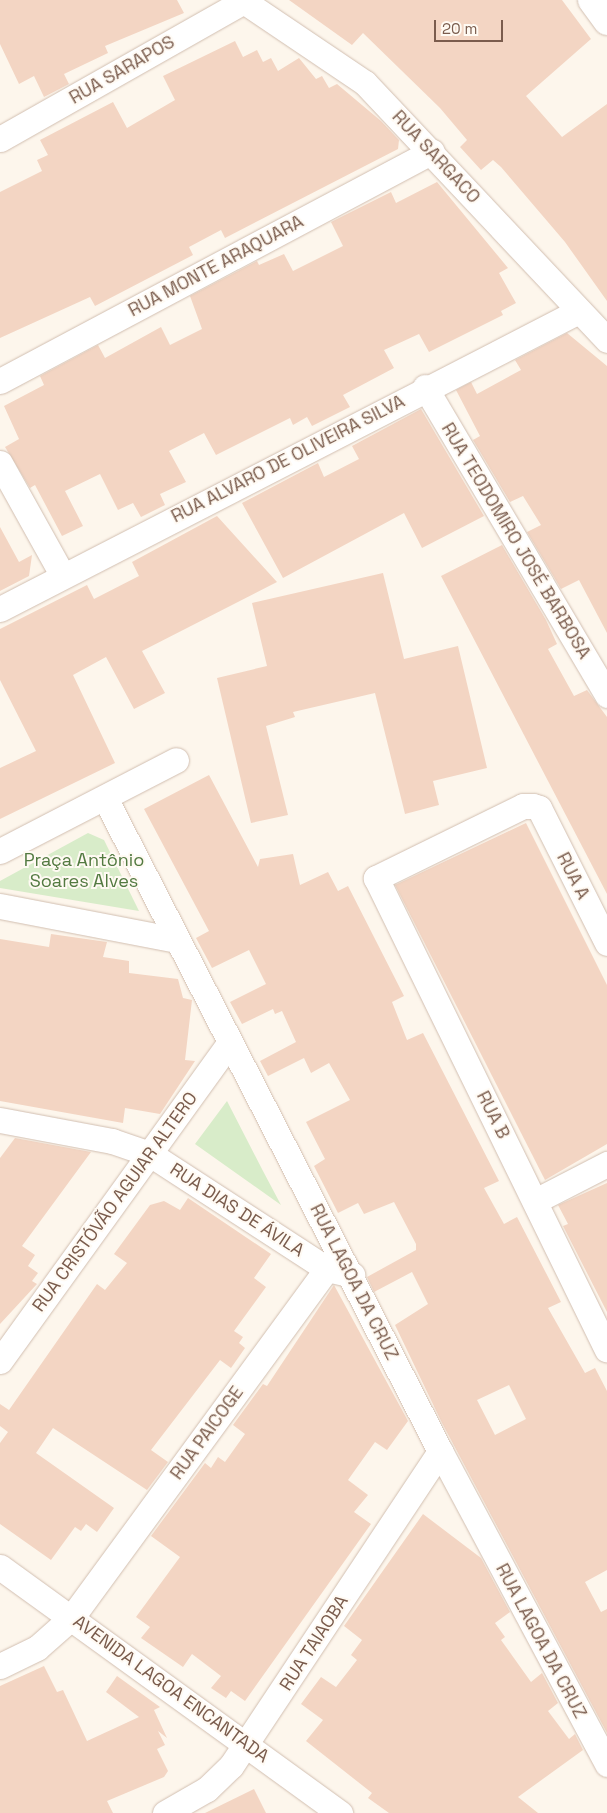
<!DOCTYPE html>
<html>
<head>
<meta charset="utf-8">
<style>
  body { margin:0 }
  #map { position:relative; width:607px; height:1813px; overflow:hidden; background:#fdf6ec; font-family:"Space Grotesk",sans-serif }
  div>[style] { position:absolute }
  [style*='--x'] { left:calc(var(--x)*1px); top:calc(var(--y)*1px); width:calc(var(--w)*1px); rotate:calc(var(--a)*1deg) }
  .green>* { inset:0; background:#d8ecc9 }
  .building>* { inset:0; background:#f3d5c3 }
  .roads { filter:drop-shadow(0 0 1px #d1beb0) drop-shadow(0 0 1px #d1beb0) }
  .minor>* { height:25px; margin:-12.5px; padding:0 12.5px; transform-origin:12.5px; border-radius:12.5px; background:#fff }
  .secondary>* { height:28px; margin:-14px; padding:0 14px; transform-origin:14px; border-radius:14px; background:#fff }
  span { translate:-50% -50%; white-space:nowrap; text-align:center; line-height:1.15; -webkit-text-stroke:4px #fffaf3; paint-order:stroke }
  .street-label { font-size:18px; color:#7a5c4d }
  .park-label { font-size:18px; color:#537a41 }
  .scale { position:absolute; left:434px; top:20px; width:69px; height:22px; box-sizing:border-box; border:2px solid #7a5c4d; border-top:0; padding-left:6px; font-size:15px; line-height:18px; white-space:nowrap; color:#7a5c4d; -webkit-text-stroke:4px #fffaf3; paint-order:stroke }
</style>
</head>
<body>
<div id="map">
  <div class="green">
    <i style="clip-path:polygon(88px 833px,104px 840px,139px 911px,0 888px,0 881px)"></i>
    <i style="clip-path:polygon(227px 1101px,263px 1171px,281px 1205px,195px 1144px)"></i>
  </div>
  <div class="building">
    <i style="clip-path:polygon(0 0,177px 0,184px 13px,105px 46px,108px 53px,64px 74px,69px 84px,44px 97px,34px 76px,19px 84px,0 44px)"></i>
    <i style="clip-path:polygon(289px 0,562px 0,591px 39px,526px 96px,562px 137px,607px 104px,607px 301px,565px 242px,501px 167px,493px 160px,481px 170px,460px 147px,467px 140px,440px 108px,363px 33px,352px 45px)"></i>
    <i style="clip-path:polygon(235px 41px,243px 57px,257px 50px,263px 62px,271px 58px,278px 71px,299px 58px,316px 79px,322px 76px,329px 88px,337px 84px,381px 121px,399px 140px,398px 149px,225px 238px,221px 230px,189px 247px,193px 255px,95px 306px,90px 297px,0 338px,0 192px,42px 171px,37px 160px,48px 155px,40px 140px,113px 102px,127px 128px,175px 100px,163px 76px)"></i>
    <i style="clip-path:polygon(437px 182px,508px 268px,499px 273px,516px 303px,501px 311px,503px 315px,429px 352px,419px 334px,384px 350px,394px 368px,343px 395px,350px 407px,312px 426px,307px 417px,293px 425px,290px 418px,216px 455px,204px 433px,169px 451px,186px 482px,160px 494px,165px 505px,141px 517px,133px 503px,118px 510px,100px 474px,65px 491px,83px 526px,62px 536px,35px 485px,30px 488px,5px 447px,19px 439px,4px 406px,44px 385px,40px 376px,98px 345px,105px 358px,161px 327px,170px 345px,202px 329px,190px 296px,257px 261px,259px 265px,284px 254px,293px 271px,343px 246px,331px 222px,391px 192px,396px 203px)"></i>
    <i style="clip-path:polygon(567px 333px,607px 366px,607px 633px,579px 580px,561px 589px,527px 532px,541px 525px,523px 496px,510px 502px,473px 440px,480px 436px,456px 390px,471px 382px,477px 394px,521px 370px,515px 360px)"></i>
    <i style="clip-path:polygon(421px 409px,484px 516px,422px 548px,404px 513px,283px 578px,242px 503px,318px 463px,324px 477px,359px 459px,352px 446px)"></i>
    <i style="clip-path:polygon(217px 516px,277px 582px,142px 651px,165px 693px,134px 709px,106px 657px,73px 675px,115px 763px,0 819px,0 768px,36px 751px,0 680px,0 629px,87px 585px,94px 599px,139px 576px,132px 562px)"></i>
    <i style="clip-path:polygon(0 527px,19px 562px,32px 555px,29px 576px,0 591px)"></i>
    <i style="clip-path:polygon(502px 545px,546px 620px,557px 644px,548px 649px,574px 696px,587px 690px,607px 717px,607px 894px,441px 576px)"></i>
    <i style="clip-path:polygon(383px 573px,404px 659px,458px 646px,487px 768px,433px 781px,439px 805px,405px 814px,375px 693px,293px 712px,295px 717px,266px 726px,288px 815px,251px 823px,217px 678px,267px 666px,252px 603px)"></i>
    <i style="clip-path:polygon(evenodd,209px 775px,258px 867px,260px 859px,293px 854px,300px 885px,328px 872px,338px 891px,348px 886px,404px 996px,392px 1002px,407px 1040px,423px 1033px,499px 1181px,484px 1188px,504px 1224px,517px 1217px,561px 1302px,548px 1308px,585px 1373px,595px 1368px,607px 1391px,607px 1570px,585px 1582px,601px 1612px,607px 1609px,607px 1733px,442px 1423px,395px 1325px,428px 1304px,412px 1272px,374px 1292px,367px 1277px,416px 1250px,416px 1244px,394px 1202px,364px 1214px,358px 1203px,338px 1213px,314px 1166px,325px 1159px,306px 1122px,350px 1100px,329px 1063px,311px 1073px,304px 1058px,268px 1076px,260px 1061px,296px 1042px,282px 1011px,275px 1014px,273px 1009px,242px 1024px,230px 1002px,266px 984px,249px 950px,212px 968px,196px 938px,209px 931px,144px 809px,209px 775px,509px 1385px,526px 1419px,495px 1435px,477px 1400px,509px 1385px)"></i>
    <i style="clip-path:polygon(526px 823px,607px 985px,607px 1144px,545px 1180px,395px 885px)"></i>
    <i style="clip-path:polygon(51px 934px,107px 942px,103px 957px,129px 961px,129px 973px,178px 979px,183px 998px,192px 1000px,185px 1060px,195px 1061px,160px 1114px,125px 1108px,123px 1123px,0 1101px,0 939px,49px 947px)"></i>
    <i style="clip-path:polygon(15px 1138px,91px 1152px,22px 1246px,35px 1255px,28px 1266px,38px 1273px,32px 1281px,37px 1284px,0 1324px,0 1158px)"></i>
    <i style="clip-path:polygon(607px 1183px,607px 1312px,563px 1226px,568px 1224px,558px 1205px)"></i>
    <i style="clip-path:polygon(188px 1198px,271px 1254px,254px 1278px,266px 1287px,234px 1331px,243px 1337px,239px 1343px,245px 1348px,231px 1368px,220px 1360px,151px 1450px,168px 1462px,147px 1490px,53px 1428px,36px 1453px,114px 1508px,97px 1532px,86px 1524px,81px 1531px,75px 1527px,51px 1560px,0 1524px,0 1443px,8px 1432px,0 1426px,0 1404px,9px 1410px,97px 1284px,105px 1290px,127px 1263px,114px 1254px,150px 1205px,164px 1201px,180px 1210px)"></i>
    <i style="clip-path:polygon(334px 1285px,408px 1421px,387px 1450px,375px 1442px,348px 1480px,368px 1495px,354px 1512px,371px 1524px,245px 1701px,231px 1691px,226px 1698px,211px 1688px,221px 1676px,192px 1654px,183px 1667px,141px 1638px,150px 1627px,136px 1617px,180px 1557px,151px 1536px,205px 1463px,211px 1468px,218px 1457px,225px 1462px,245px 1434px,233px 1425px,263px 1384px,267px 1386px)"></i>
    <i style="clip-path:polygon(423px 1514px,481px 1558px,510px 1612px,495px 1623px,505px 1637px,501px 1640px,531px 1682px,542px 1673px,558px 1703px,548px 1711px,569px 1739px,575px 1734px,583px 1750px,518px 1797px,538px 1813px,389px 1813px,368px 1798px,372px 1793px,306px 1741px,323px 1720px,301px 1704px,321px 1677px,336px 1687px,357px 1660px,351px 1655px,362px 1640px,344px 1626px)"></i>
    <i style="clip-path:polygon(44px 1666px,57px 1692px,63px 1690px,87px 1741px,139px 1717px,106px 1692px,117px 1676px,160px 1707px,154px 1710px,167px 1738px,158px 1731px,165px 1745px,157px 1749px,168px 1771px,164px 1777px,107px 1801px,113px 1813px,0 1813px,0 1686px)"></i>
    <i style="clip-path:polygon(254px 1789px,266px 1813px,205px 1813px)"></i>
  </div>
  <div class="roads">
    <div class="minor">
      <i style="--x:242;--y:0;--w:148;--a:34"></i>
      <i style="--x:365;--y:83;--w:353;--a:46.7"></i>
      <i style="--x:0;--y:139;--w:280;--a:-29.5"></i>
      <i style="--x:0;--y:381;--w:489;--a:-28"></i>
      <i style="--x:425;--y:387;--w:358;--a:59.4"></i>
      <i style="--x:0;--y:463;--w:129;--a:60.9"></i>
      <i style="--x:0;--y:609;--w:649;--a:-27.24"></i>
      <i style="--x:105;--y:798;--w:734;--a:62.84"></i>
      <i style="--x:440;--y:1451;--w:355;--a:61.9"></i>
      <i style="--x:0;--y:851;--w:198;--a:-27.3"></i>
      <i style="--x:0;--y:906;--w:180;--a:10.9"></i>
      <i style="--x:607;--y:943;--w:151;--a:-116.7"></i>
      <i style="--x:539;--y:808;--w:6;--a:-162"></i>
      <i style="--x:533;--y:806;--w:10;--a:180"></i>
      <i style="--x:523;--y:806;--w:164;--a:153.9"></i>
      <i style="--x:376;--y:878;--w:525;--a:63.92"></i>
      <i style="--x:0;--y:1120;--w:114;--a:10.6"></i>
      <i style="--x:112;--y:1141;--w:40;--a:18.9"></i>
      <i style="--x:150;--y:1154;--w:211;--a:33"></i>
      <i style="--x:537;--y:1200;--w:79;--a:-27.2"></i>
      <i style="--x:0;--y:1361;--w:392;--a:-54.2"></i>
      <i style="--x:0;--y:1567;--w:420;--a:35.9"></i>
      <i style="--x:0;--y:1666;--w:41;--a:-25.9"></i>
      <i style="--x:37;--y:1648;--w:47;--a:-41.5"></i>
      <i style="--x:72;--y:1617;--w:431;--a:-53.8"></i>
      <i style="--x:327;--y:1269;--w:26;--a:13"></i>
      <i style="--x:165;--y:1813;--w:48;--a:-29.7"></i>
      <i style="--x:207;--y:1789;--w:33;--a:-44"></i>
      <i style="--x:231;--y:1766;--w:378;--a:-56.4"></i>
    </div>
    <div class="secondary">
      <i style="--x:592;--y:0;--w:26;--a:54"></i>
    </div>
  </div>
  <div class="street-label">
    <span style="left:122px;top:70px;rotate:-30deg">RUA SARAPOS</span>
    <span style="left:436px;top:157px;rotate:47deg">RUA SARGACO</span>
    <span style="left:216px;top:266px;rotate:-28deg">RUA MONTE ARAQUARA</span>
    <span style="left:288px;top:459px;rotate:-27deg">RUA ALVARO DE OLIVEIRA SILVA</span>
    <span style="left:516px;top:541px;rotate:59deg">RUA TEODOMIRO JOSÉ BARBOSA</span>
    <span style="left:573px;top:876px;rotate:63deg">RUA A</span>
    <span style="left:493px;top:1115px;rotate:63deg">RUA B</span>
    <span style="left:115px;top:1202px;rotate:-54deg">RUA CRISTÓVÃO AGUIAR ALTERO</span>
    <span style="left:237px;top:1210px;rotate:33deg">RUA DIAS DE ÁVILA</span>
    <span style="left:354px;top:1282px;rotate:63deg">RUA LAGOA DA CRUZ</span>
    <span style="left:207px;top:1433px;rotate:-54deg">RUA PAICOGE</span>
    <span style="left:541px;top:1641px;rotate:62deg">RUA LAGOA DA CRUZ</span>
    <span style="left:314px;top:1643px;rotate:-57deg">RUA TAIAOBA</span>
    <span style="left:171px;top:1689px;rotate:36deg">AVENIDA LAGOA ENCANTADA</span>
  </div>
  <div class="park-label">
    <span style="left:84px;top:871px">Praça Antônio<br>Soares Alves</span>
  </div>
  <div class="scale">20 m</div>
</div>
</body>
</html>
